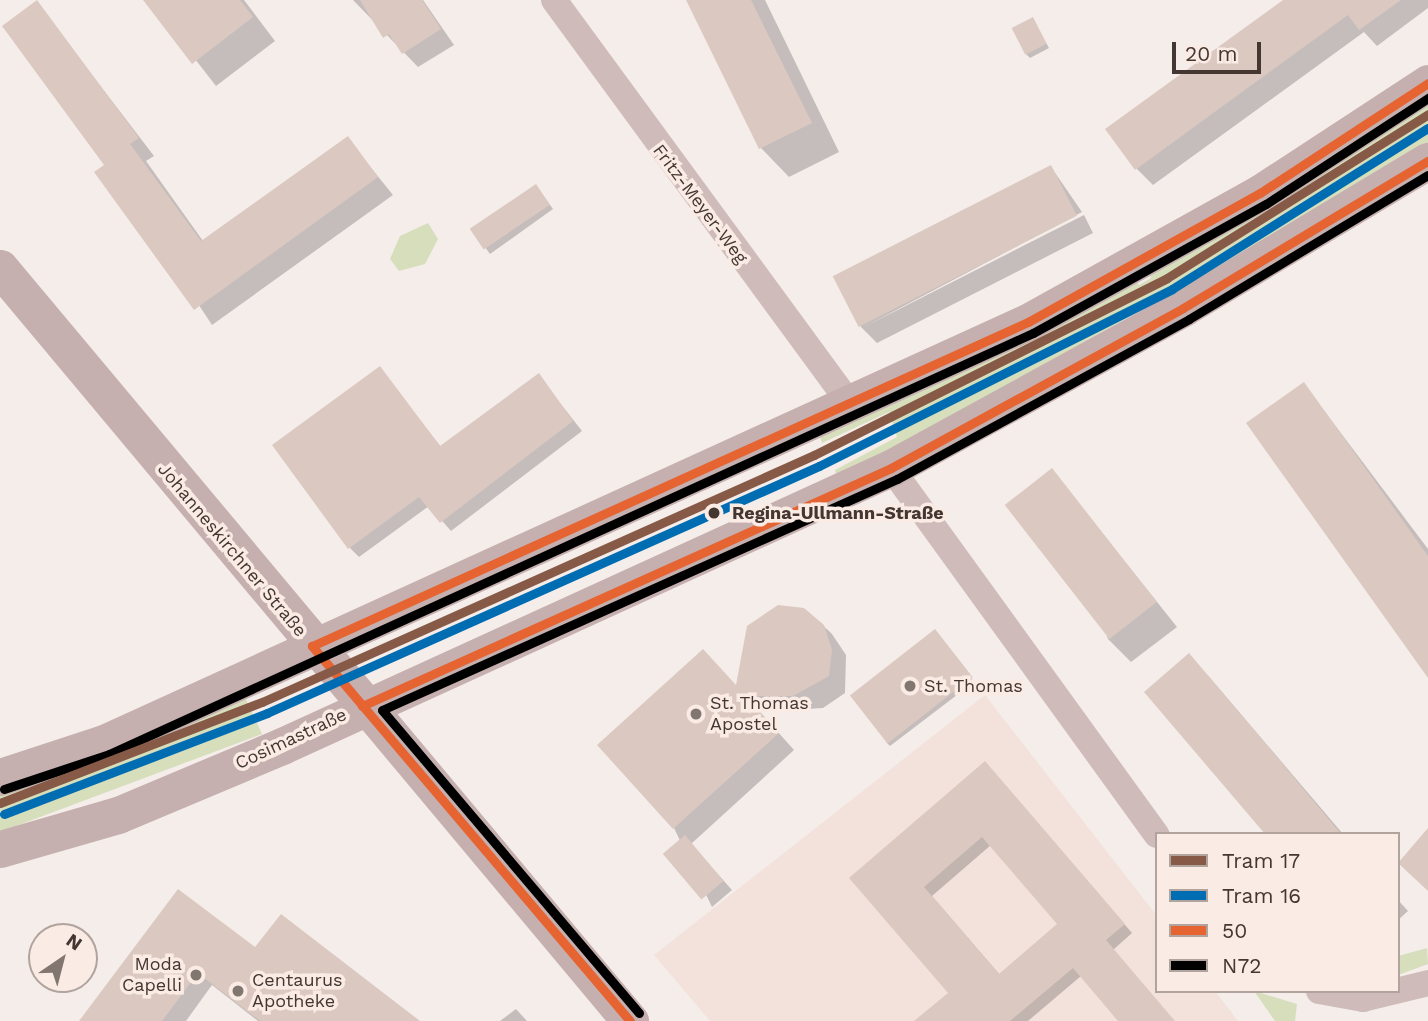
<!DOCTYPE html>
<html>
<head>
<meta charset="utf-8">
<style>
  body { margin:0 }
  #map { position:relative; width:1428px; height:1021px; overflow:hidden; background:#f5edea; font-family:"Work Sans",sans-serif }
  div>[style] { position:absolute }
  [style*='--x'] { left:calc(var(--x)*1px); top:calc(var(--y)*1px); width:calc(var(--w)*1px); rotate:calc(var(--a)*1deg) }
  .built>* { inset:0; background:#f3e2db }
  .green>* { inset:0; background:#d6debc }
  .shadow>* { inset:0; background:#0003 }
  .building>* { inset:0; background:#dbc9c1; transform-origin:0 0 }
  .street>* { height:26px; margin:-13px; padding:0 13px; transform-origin:13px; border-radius:13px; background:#cebbba }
  .secondary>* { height:37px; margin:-18.5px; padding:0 18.5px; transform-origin:18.5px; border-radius:18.5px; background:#c5b0af }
  .bus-1>* { height:9px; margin:-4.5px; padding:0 4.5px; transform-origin:4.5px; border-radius:4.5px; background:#e66432 }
  .bus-2>* { height:9px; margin:-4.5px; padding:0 4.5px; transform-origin:4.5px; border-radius:4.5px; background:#000 }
  .tram-1>* { height:9px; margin:-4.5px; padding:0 4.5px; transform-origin:4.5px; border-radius:4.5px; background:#865a46 }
  .tram-2>* { height:9px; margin:-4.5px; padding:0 4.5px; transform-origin:4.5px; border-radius:4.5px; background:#006cb2 }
  .dots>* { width:19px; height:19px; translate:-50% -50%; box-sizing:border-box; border:4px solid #faece5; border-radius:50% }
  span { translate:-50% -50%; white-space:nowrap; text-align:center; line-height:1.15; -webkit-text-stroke:7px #faece5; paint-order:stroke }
  .street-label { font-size:18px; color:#443630 }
  .stop-label { font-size:18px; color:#443630; font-weight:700 }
  .left { translate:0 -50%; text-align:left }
  .poi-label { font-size:18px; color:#443630 }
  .right { translate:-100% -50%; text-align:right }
  .legend { position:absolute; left:1155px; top:832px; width:245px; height:161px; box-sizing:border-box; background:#faece5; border:2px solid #b1a39d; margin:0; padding:9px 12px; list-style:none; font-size:21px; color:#443630 }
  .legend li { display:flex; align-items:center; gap:14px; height:35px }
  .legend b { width:35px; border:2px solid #b1a39d }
  .north { position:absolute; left:28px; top:923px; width:70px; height:70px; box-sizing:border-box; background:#faece5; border:2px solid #b1a39d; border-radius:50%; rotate:35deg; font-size:19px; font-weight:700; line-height:28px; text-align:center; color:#443630 }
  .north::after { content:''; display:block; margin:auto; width:24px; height:32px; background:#827671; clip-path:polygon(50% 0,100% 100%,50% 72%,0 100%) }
  .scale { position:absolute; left:1172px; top:42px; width:89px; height:32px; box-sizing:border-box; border:4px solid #443630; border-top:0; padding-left:9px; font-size:21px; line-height:24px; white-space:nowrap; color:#443630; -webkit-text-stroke:5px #faece5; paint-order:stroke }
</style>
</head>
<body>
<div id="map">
  <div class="built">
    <i style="clip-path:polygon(985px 695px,1157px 916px,1157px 991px,1215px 991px,1238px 1021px,710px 1021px,654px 955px)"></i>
  </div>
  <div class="green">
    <i style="clip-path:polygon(1428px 100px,1428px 148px,1413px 159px,837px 480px,835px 470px,897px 437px,889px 412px,822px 443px,818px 431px,1133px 278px,1139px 285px,1151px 278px,1148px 270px)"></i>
    <i style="clip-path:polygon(428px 223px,438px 239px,425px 264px,399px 271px,390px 259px,400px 236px)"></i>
    <i style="clip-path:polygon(243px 693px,262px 734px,0 832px,0 788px)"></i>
    <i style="clip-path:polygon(1427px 948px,1428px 964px,1398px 975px,1398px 956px)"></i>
    <i style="clip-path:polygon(1254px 991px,1297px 1004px,1295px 1021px,1275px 1021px)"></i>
  </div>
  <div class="shadow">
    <i style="clip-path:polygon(149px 0,244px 0,275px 41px,216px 86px)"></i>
    <i style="clip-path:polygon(353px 0,423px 0,454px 45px,418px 67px)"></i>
    <i style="clip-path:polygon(688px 0,765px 0,839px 152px,789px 177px,761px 148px)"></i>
    <i style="clip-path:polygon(1286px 0,1428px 0,1428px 8px,1377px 46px,1364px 32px,1153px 185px,1136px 168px)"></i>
    <i style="clip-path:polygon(37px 3px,154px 156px,146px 161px,203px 241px,347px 138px,393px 195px,212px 325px,107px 165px)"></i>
    <i style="clip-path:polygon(1033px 19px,1049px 48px,1030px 58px,1026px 54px)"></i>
    <i style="clip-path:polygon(1051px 167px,1082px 212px,864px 327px,1084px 215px,1093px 233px,877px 343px,861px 327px,835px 277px)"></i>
    <i style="clip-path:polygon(539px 190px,553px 209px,490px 254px,473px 231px)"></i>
    <i style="clip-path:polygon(380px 369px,441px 447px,538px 375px,582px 431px,451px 531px,429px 506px,359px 557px,350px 548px)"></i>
    <i style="clip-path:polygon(1304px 384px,1428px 549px,1428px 675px)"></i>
    <i style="clip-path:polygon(1052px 470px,1177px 627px,1131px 662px,1108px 639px)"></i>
    <i style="clip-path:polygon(779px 607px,814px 617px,832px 634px,846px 655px,845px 693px,823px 708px,760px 712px,794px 750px,691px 844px,732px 890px,712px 907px,674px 828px)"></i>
    <i style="clip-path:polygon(939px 635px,974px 682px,890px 746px,886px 742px)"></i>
    <i style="clip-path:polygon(1189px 656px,1211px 679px,1343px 834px,1267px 834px)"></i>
    <i style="clip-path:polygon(evenodd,994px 772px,1132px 933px,1113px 950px,1174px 1021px,1120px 1021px,1081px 976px,1028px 1021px,917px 1021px,950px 993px,852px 878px,994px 772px,991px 845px,1059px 924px,1000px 975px,932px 896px,991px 845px)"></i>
    <i style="clip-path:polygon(1398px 900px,1408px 911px,1398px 920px)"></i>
    <i style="clip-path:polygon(256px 949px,416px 1021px,258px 1021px,212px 985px,186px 1021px,81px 1021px)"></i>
    <i style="clip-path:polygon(516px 1009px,527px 1021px,500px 1021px)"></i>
  </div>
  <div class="building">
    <i style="clip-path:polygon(37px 0,139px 138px,130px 144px,201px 241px,348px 136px,378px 177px,194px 310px,94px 172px,104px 165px,2px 26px)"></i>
    <i style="clip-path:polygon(143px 0,240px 0,253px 17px,192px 64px)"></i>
    <i style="clip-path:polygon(360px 0,422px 0,441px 29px,402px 54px,389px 34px,383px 38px)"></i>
    <i style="clip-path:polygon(686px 0,751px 0,812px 123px,759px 149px)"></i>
    <i style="clip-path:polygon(1283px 0,1401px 0,1359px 30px,1348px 15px,1135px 170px,1105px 129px)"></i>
    <i style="left:1033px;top:17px;width:30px;height:24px;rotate:63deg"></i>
    <i style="left:1051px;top:165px;width:57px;height:245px;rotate:63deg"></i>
    <i style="left:536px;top:184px;width:25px;height:80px;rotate:56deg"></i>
    <i style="clip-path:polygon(380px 366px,440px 446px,539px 373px,573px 421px,440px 523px,419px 497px,348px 549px,272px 445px)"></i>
    <i style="clip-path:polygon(1304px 382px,1428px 556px,1428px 678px,1246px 423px)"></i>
    <i style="left:1052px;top:468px;width:170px;height:60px;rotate:52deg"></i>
    <i style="clip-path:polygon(778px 605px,804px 608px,824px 625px,832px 650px,829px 676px,793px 696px,746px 696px,779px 733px,673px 829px,597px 745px,703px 649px,736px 685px,747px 626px)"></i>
    <i style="left:935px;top:629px;width:61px;height:108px;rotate:52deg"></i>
    <i style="clip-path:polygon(1189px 653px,1255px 731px,1341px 834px,1265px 834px,1144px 692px)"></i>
    <i style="clip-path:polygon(evenodd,985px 761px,1125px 924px,1106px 940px,1175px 1021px,1118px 1021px,1073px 968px,1010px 1021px,914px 1021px,948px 993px,849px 878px,985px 761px,982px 837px,1057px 924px,999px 974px,924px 887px,982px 837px)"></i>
    <i style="clip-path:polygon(1428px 828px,1428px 891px,1398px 863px)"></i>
    <i style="left:685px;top:835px;width:60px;height:29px;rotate:50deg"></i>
    <i style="clip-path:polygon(178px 889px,255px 947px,281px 914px,420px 1021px,260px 1021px,198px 973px,162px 1021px,79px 1021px)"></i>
  </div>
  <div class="street">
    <i style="--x:554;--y:0;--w:502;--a:53.75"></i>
    <i style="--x:891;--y:468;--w:453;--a:54.1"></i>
    <i style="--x:1319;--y:991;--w:45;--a:10.3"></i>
    <i style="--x:1363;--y:999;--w:67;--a:-13.8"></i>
  </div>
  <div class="secondary">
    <i style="--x:0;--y:268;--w:982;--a:50.08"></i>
    <i style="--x:0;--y:777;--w:109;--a:-18.1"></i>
    <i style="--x:104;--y:743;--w:1015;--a:-24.5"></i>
    <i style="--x:1028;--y:322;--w:265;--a:-29.1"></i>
    <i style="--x:1260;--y:193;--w:201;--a:-33.2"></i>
    <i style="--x:0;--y:849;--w:123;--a:-16.1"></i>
    <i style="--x:118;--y:815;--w:178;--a:-22.8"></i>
    <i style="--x:282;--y:746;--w:669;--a:-24.54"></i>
    <i style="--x:891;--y:468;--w:333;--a:-28.7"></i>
    <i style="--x:1183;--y:308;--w:286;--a:-31"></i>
  </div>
  <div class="bus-1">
    <i style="--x:362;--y:706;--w:580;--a:-24.22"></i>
    <i style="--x:891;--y:468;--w:333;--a:-28.7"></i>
    <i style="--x:1183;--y:308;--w:286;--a:-31"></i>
    <i style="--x:630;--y:1021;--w:492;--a:-130.3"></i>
    <i style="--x:312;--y:646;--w:786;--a:-24.35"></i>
    <i style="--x:1028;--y:322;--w:265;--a:-29.1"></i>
    <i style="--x:1260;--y:193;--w:201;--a:-33.2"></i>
  </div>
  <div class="bus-2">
    <i style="--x:4;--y:789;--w:111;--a:-18.4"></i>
    <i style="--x:109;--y:754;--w:1015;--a:-24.5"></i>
    <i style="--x:1033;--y:333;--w:266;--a:-29"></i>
    <i style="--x:1266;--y:204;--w:194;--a:-33.2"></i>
    <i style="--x:639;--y:1013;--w:397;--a:-130.3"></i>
    <i style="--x:382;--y:710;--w:564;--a:-24.16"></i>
    <i style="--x:897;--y:479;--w:333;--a:-28.7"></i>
    <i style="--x:1189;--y:319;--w:279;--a:-31.1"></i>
  </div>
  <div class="tram-1">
    <i style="--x:0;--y:803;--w:281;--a:-21.1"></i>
    <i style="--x:262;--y:702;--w:605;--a:-24.11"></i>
    <i style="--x:814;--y:455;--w:395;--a:-26.6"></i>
    <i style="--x:1167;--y:278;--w:308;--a:-32.1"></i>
  </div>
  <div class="tram-2">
    <i style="--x:4;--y:814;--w:282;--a:-21"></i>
    <i style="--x:267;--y:713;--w:605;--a:-24.11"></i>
    <i style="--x:819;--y:466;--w:395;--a:-26.6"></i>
    <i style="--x:1172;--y:289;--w:302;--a:-32.2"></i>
  </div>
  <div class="dots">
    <i style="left:714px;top:513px;background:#443630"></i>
    <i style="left:910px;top:686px;background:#827671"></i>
    <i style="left:696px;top:714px;background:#827671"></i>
    <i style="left:196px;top:975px;background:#827671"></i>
    <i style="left:238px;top:991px;background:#827671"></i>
  </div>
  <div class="street-label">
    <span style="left:700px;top:204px;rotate:53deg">Fritz-Meyer-Weg</span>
    <span style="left:232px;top:550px;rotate:50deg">Johanneskirchner Straße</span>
    <span style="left:291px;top:739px;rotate:-25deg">Cosimastraße</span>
  </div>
  <div class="stop-label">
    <span class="left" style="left:732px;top:513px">Regina-Ullmann-Straße</span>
  </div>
  <div class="poi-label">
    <span class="left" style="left:924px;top:686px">St. Thomas</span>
    <span class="left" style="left:710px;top:714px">St. Thomas<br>Apostel</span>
    <span class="right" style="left:182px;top:975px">Moda<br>Capelli</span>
    <span class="left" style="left:252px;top:991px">Centaurus<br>Apotheke</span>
  </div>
  <ul class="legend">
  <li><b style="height:9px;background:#865a46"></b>Tram 17</li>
  <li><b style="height:9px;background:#006cb2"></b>Tram 16</li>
  <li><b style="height:9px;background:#e66432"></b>50</li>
  <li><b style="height:9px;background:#000"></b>N72</li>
  </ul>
  <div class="north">N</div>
  <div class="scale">20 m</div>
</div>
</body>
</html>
